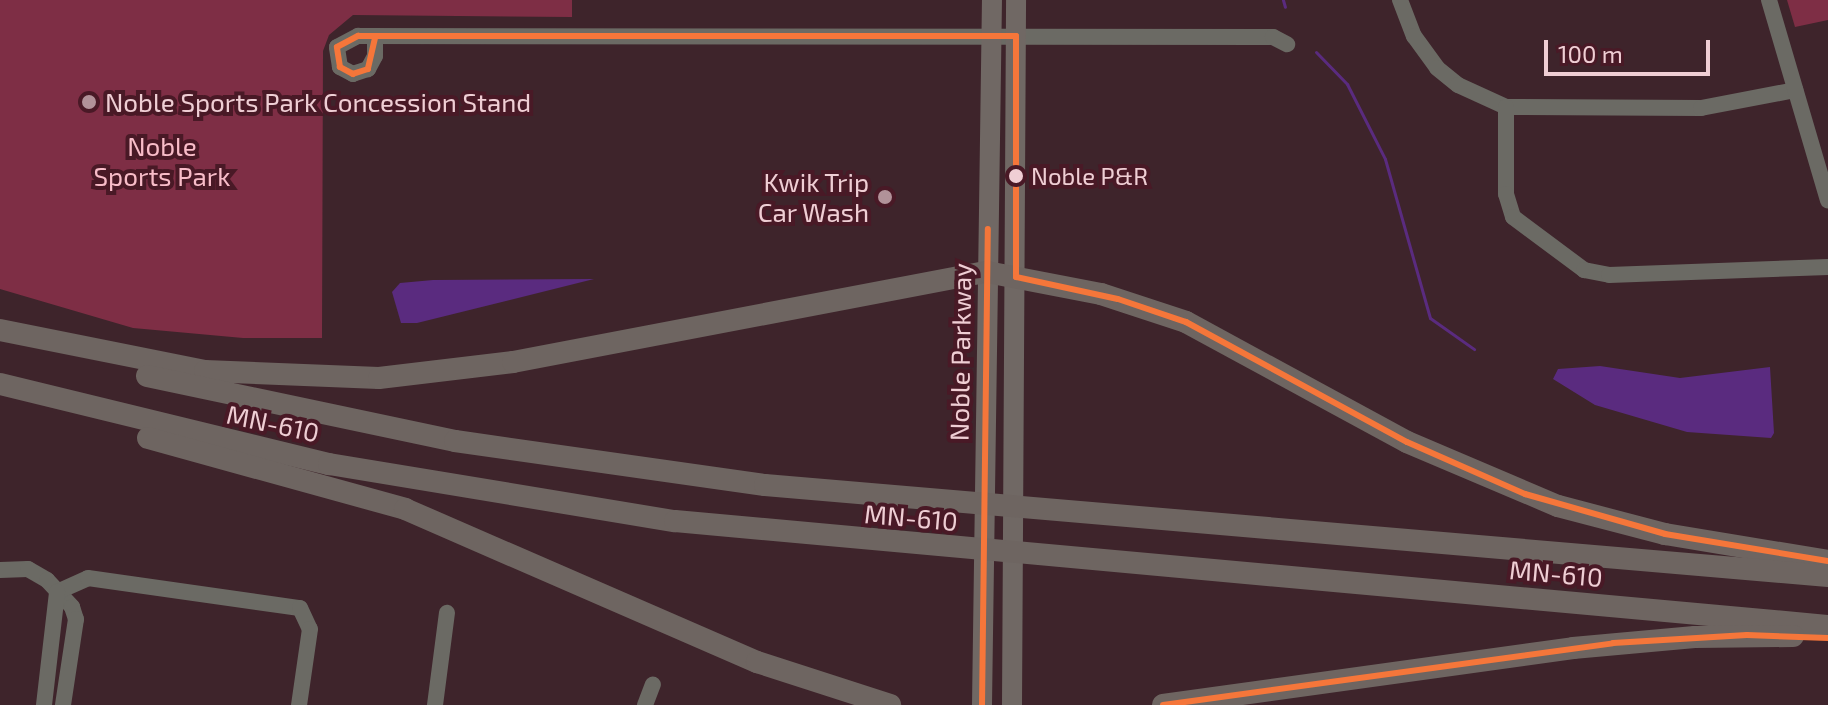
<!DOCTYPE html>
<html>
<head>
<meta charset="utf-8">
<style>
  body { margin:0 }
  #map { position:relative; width:1828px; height:705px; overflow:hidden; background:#3e242b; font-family:"Exo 2",sans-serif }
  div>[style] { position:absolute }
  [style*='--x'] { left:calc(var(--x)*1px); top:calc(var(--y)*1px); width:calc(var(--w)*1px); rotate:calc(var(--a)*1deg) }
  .green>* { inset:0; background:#7e2e45 }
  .water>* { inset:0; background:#5a2b7f }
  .stream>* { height:3px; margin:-1.5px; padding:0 1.5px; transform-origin:1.5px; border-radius:1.5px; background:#5a2b7f }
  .minor>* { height:16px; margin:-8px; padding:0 8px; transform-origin:8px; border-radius:8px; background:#6b6a64 }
  .major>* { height:20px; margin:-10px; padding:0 10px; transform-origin:10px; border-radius:10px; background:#706864 }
  .highway>* { height:22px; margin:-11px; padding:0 11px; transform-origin:11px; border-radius:11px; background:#6e6561 }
  .bus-1>* { height:6px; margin:-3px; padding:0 3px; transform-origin:3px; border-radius:3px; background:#f5763a }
  .dots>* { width:22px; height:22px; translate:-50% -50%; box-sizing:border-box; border:4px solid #491926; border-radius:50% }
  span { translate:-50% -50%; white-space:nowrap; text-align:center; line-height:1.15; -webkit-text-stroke:8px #491926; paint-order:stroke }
  .bus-label { font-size:24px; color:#efced4 }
  .left { translate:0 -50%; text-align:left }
  .poi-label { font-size:26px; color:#efced4 }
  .right { translate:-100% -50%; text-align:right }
  .park-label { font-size:26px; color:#f8bcc8 }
  .street-label { font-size:26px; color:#efced4 }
  .scale { position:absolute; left:1544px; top:40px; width:166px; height:36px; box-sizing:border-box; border:4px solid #efced4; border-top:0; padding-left:10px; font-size:24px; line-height:28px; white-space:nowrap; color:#efced4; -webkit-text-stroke:6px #491926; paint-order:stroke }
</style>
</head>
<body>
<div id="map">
  <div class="green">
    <i style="clip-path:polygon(0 0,572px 0,572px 17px,353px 15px,329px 35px,323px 51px,322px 338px,243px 338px,133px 328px,0 289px)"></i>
    <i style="clip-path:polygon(1787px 0,1828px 0,1828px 20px,1795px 27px)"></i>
  </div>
  <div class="water">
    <i style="clip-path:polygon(594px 279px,417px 323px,401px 323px,392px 292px,400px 283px,433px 280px)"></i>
    <i style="clip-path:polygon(1600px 366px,1680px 378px,1770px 367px,1774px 433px,1771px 438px,1687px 432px,1595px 405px,1553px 379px,1558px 369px)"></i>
  </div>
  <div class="stream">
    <i style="--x:1283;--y:0;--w:7;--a:74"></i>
    <i style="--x:1316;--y:52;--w:45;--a:45.9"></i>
    <i style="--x:1347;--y:84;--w:84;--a:63.1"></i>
    <i style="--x:1385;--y:159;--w:165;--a:74.2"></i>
    <i style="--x:1430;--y:318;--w:54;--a:35.2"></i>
  </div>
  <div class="minor">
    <i style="--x:1400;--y:0;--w:39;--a:69"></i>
    <i style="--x:1414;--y:36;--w:39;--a:54"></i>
    <i style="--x:1437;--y:68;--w:27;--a:39"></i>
    <i style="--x:1458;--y:85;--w:53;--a:24.6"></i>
    <i style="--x:1506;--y:107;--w:195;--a:0.3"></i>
    <i style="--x:1701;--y:108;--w:96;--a:-10.8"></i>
    <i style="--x:1769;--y:0;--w:209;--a:73.6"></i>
    <i style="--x:375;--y:38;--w:18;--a:90"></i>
    <i style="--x:375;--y:56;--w:15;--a:118"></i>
    <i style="--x:368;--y:69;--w:16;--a:162"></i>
    <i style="--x:353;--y:74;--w:15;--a:-152"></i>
    <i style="--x:340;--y:67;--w:20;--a:-99"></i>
    <i style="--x:337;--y:47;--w:24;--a:-28"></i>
    <i style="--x:358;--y:36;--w:915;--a:0.06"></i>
    <i style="--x:1273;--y:37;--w:16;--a:27"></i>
    <i style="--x:1506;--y:107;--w:87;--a:90"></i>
    <i style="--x:1506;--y:194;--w:24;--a:73"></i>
    <i style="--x:1513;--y:217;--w:89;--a:36.7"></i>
    <i style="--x:1584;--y:270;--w:25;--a:11"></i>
    <i style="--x:1609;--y:275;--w:219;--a:-2.1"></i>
    <i style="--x:0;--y:570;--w:28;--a:-2"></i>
    <i style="--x:28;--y:569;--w:22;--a:30"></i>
    <i style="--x:47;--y:580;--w:37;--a:47"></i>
    <i style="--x:72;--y:607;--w:13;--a:72"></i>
    <i style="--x:76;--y:619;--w:87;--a:98.6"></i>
    <i style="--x:57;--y:592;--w:34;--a:-24"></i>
    <i style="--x:88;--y:578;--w:214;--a:8.1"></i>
    <i style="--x:300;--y:608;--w:23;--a:65"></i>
    <i style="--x:310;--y:629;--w:77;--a:98.2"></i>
    <i style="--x:44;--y:705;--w:114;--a:-83.4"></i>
    <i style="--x:435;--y:705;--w:93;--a:-82.6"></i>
    <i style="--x:645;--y:705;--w:22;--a:-69"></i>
  </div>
  <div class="major">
    <i style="--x:982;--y:705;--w:705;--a:-89.19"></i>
    <i style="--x:1012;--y:705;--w:705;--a:-89.67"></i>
  </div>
  <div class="highway">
    <i style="--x:0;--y:330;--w:209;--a:11.3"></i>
    <i style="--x:205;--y:371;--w:174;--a:2.3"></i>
    <i style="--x:379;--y:378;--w:135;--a:-6.8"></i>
    <i style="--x:513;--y:362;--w:482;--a:-10.8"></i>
    <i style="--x:987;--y:272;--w:116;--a:10.9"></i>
    <i style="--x:1101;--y:294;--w:89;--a:18.2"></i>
    <i style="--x:1186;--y:322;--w:251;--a:28.5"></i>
    <i style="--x:1407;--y:442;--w:164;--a:23"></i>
    <i style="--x:1558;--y:506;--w:111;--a:14.7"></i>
    <i style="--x:1665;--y:534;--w:165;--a:9.4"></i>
    <i style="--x:147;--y:376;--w:315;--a:11.9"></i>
    <i style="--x:455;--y:441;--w:313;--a:8.1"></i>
    <i style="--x:765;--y:485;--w:1067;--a:4.89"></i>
    <i style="--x:0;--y:384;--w:339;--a:13.7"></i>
    <i style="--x:329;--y:464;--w:351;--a:9.4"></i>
    <i style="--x:675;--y:521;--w:1158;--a:5.2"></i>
    <i style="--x:148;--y:438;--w:267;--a:15.4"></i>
    <i style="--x:405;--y:509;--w:384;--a:23.5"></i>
    <i style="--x:757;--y:662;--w:140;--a:17.9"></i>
    <i style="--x:1163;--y:705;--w:414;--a:-7.9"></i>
    <i style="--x:1573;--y:648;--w:122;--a:-5.2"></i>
    <i style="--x:1695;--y:637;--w:98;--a:-0.6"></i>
  </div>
  <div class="bus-1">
    <i style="--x:375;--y:38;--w:32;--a:103"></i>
    <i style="--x:368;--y:69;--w:16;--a:162"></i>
    <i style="--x:353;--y:74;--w:15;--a:-152"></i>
    <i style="--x:340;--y:67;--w:20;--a:-99"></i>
    <i style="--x:337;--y:47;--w:24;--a:-28"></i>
    <i style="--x:358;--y:36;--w:658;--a:0"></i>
    <i style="--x:1016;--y:36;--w:241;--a:90"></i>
    <i style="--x:1016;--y:277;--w:104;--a:12.2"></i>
    <i style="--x:1118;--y:299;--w:72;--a:18.7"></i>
    <i style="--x:1186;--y:322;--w:251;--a:28.5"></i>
    <i style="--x:1407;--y:442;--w:129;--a:23.8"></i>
    <i style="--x:1525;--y:494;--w:146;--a:15.9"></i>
    <i style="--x:1665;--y:534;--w:165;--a:9.4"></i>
    <i style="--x:982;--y:705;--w:476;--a:-89.3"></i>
    <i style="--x:1163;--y:705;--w:454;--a:-7.8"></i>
    <i style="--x:1613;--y:643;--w:134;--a:-3.4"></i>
    <i style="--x:1747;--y:635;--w:81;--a:2.1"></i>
  </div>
  <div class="dots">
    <i style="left:89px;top:102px;background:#b19299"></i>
    <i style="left:1016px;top:176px;background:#efced4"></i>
    <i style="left:885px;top:197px;background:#b19299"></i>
  </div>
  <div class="bus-label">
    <span class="left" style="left:1031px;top:176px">Noble P&amp;R</span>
  </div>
  <div class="poi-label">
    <span class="left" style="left:105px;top:102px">Noble Sports Park Concession Stand</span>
    <span class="right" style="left:869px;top:197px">Kwik Trip<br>Car Wash</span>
  </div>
  <div class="park-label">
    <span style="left:162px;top:161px">Noble<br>Sports Park</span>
  </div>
  <div class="street-label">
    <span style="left:960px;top:352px;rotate:-89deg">Noble Parkway</span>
    <span style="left:273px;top:423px;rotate:12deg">MN-610</span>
    <span style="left:911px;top:517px;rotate:5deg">MN-610</span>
    <span style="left:1556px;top:573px;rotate:5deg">MN-610</span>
  </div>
  <div class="scale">100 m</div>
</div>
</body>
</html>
